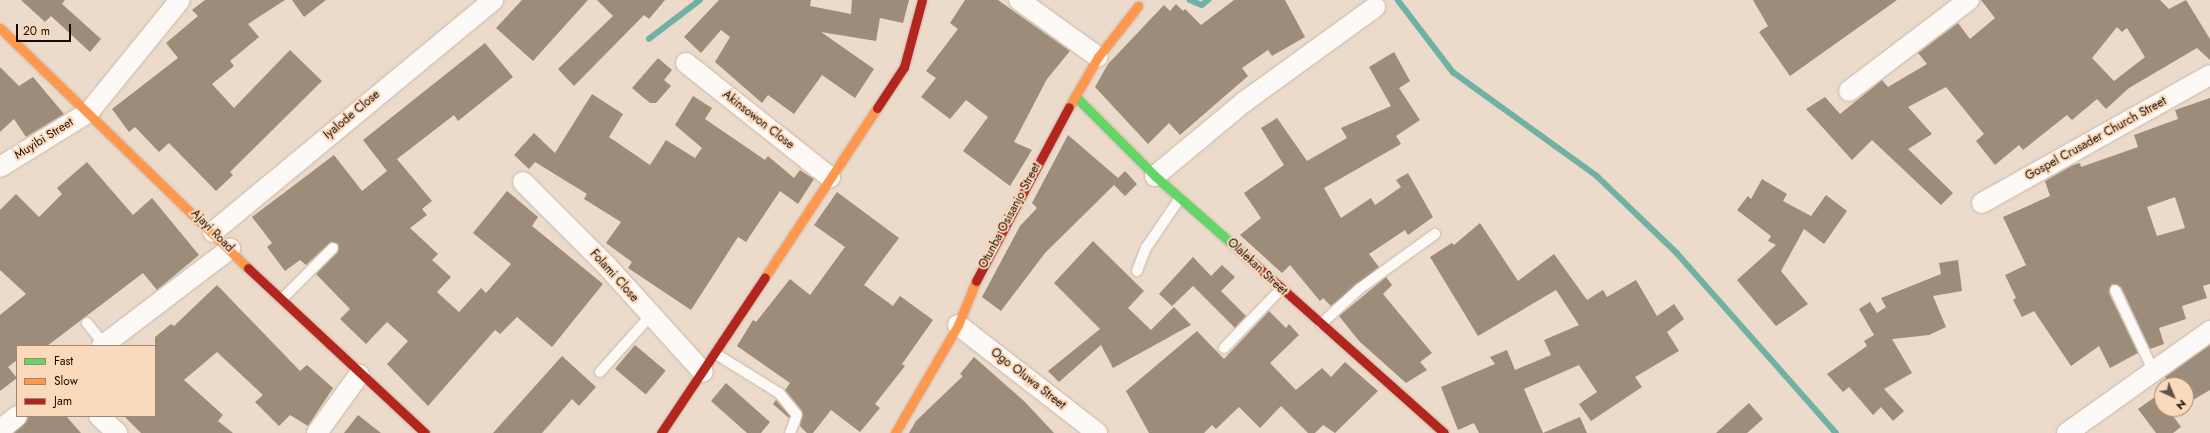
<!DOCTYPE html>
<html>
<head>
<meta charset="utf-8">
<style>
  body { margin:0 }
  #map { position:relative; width:2210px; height:433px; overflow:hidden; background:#ecdaca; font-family:Jost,sans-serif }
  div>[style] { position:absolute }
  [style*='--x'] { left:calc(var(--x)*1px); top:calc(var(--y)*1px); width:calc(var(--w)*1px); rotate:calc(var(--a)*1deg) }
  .stream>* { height:5.5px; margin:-2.75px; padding:0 2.75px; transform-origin:2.75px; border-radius:2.75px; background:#70b1a4 }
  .building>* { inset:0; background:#9e8c7a; transform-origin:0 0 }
  .roads { filter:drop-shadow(0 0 1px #c8b8aa) drop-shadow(0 0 1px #c8b8aa) }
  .lane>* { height:10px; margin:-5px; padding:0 5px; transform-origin:5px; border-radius:5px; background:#fcf9f7 }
  .street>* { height:20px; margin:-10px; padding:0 10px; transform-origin:10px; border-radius:10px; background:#fcf9f7 }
  .fast>* { height:9px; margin:-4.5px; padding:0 4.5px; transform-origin:4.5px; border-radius:4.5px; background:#63d668 }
  .slow>* { height:9px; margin:-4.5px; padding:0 4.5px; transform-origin:4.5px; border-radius:4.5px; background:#ff974d }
  .jam>* { height:9px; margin:-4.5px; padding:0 4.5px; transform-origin:4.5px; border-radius:4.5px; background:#b3261e }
  span { translate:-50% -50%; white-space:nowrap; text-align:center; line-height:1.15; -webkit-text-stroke:4px #fbd9bb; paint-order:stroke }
  .street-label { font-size:12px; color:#190b01 }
  .legend { position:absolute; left:16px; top:345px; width:140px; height:72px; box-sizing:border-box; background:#fbd9bb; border:1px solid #a18771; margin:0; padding:5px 7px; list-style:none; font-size:12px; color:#190b01 }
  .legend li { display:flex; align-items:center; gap:8px; height:20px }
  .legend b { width:20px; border:1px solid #a18771 }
  .north { position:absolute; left:2154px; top:377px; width:40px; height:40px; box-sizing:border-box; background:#fbd9bb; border:1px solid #a18771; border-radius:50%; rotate:136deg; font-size:11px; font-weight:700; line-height:16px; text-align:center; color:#190b01 }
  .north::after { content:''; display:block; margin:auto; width:14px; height:18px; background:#635347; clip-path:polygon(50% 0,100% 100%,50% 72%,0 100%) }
  .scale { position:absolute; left:16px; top:24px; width:55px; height:18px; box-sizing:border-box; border:2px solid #190b01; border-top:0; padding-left:5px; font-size:12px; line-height:14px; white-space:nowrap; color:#190b01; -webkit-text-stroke:3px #fbd9bb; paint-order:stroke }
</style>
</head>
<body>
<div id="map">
  <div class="stream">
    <i style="--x:1190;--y:0;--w:13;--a:23"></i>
    <i style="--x:1202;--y:5;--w:8;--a:-40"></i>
    <i style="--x:1398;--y:0;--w:91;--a:52.6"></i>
    <i style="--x:1453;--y:72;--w:178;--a:35.8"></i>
    <i style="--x:1597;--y:176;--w:111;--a:43.9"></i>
    <i style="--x:1677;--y:253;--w:240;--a:48.5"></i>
    <i style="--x:649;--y:39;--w:64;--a:-37.4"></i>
  </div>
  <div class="building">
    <i style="clip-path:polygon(21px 0,65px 0,62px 4px,101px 39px,90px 52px,51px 16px,45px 22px)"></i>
    <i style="clip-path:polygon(205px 0,285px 0,248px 24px,259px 37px,230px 61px,234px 66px,212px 84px,234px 108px,290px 50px,322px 81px,230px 172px,233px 175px,216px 191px,169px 143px,159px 152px,135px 127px,129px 132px,112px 109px,178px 58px,166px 43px,198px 16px,192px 10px)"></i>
    <i style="clip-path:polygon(292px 0,326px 0,304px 17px)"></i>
    <i style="clip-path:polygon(522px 0,588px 0,533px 61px,496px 28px)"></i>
    <i style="clip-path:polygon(597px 0,665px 0,649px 19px,644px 15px,574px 86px,558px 69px,613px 16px)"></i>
    <i style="clip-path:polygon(719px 0,811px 0,810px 6px,851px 14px,852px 0,909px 0,903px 23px,880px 18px,876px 41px,821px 32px,874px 69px,855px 98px,822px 75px,794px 114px,768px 95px,762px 103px,715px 62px,730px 37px,721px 30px,701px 53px,684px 37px)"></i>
    <i style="clip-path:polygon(965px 0,998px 0,1070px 51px,1047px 79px,1014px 142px,1032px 150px,1010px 186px,963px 151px,988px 117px,966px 100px,950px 119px,921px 97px,936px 78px,926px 71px,958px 29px,950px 23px)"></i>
    <i style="clip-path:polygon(1234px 0,1285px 0,1305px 37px,1272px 56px,1268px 50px,1242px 68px,1248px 76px,1180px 135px,1169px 123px,1148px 144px,1095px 87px,1108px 64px,1164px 5px,1170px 11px,1176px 4px,1183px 11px,1185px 9px,1201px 25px)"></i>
    <i style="clip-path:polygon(1753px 0,1897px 0,1790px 76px,1759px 32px,1768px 26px)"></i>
    <i style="clip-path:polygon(evenodd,1981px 0,2160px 0,2169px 9px,2186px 0,2210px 39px,2210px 60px,2197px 48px,2129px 88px,2106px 109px,2097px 99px,2072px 120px,2067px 115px,2023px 150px,2019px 145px,1995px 165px,1976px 141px,1984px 134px,1946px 87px,1908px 107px,1932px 134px,1908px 149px,1953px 193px,1941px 205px,1872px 140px,1852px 160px,1806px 109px,1825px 97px,1840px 114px,1882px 80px,1888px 87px,1927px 64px,1918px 53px,1958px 23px,1970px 39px,1995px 18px,1981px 0,2117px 27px,2122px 32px,2127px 28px,2145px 57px,2114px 81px,2092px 58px,2117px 27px)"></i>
    <i style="clip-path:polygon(485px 43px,513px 77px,458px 121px,454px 115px,397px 159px,432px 201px,422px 209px,427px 215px,410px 228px,438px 254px,432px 260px,451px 277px,437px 292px,459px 312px,481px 288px,486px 293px,511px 264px,473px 233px,507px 191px,538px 217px,532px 226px,603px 284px,552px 347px,517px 317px,500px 334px,495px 330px,428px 406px,387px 364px,408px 341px,387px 322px,366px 344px,340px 319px,350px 309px,316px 274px,338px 252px,338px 244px,331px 242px,306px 265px,300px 260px,285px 271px,267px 247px,272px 243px,252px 217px,334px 155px,362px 191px,387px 171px,363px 140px)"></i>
    <i style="clip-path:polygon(1394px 52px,1410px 81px,1399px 88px,1420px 120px,1396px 136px,1401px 144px,1324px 188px,1341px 218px,1371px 198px,1375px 205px,1401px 187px,1396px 180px,1408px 173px,1433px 217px,1408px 235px,1405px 230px,1369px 254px,1379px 267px,1331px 306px,1323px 298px,1320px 301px,1290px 265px,1282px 273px,1240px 235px,1261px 218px,1244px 193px,1284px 165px,1261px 128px,1277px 118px,1307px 161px,1347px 138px,1341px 128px,1391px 106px,1369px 67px)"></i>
    <i style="clip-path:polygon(658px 58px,672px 70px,664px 80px,671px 86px,656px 103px,650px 103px,632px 88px)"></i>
    <i style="clip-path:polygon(0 67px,19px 86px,33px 77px,64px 114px,26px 137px,14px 119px,0 132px)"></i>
    <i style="clip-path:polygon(592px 94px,623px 114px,609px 137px,650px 165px,666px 140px,695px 158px,702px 148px,675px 125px,693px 96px,712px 108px,705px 119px,765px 160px,768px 156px,794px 178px,800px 170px,814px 179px,798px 204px,780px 191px,746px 242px,738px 237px,691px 310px,628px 268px,632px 262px,606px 243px,621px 222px,584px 199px,587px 194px,535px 162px,529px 169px,514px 155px,534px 133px,555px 153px)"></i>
    <i style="clip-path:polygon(evenodd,2210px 98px,2210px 284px,2203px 286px,2207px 298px,2182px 306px,2186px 319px,2159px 328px,2164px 344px,2150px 349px,2121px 287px,2112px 284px,2109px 293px,2138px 353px,2110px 368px,2099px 346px,2071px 366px,2034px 311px,2022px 317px,2013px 300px,2016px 298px,2005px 275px,2026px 265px,2003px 217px,2050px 196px,2045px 181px,2073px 165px,2080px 163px,2081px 167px,2138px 147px,2134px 135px,2178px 119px,2175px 110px,2210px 98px,2175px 197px,2185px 228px,2157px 236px,2147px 207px,2175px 197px)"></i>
    <i style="clip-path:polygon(1068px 135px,1118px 178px,1125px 171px,1137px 184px,1125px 196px,1114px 185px,1045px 253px,1001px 311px,982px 297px,1020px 226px,1037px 208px,1032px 203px)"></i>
    <i style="clip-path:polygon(87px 162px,133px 215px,152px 198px,199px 255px,157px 290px,143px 273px,47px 346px,17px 346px,17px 360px,8px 367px,17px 378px,0 391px,0 315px,26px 294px,0 270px,0 210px,16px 194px,39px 217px,62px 194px,57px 188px)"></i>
    <i style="clip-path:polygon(1762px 179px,1787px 194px,1783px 201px,1811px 216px,1826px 195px,1847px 211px,1824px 244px,1804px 229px,1781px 271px,1808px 304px,1776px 326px,1737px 280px,1776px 245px,1768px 241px,1771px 236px,1737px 210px,1748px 196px,1751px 199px)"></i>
    <i style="clip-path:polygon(837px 192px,899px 238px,864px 285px,893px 306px,900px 296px,933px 320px,902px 364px,905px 366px,875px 404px,880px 408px,860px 432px,831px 410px,813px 433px,807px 433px,800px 426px,802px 411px,785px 390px,790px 383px,737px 346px,753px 320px,756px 322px,790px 279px,810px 295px,845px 247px,814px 225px)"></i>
    <i style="clip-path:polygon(1480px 223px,1518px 281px,1554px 254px,1587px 300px,1603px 290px,1607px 297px,1636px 280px,1657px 316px,1674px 304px,1684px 319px,1667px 332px,1679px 351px,1635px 377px,1642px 387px,1591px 421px,1579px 404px,1597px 392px,1579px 365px,1524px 389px,1543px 433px,1580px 417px,1587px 433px,1479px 433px,1474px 423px,1458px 430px,1441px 387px,1495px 364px,1490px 357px,1507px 350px,1515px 370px,1551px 355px,1544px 340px,1579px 325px,1556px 290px,1478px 336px,1430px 257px,1452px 243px,1454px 245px)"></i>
    <i style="clip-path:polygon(1093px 241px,1144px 291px,1128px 308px,1151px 330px,1174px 307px,1191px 325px,1113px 368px,1101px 345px,1059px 382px,1048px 371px,1100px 329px,1054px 283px)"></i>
    <i style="clip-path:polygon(1193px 257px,1211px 276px,1222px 265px,1235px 277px,1221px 291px,1246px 316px,1235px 328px,1193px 286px,1172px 306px,1159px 294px)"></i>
    <i style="clip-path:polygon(1958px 260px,1962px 291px,1933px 296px,1946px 327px,1929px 335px,1892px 339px,1912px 373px,1884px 389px,1904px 411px,1893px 421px,1881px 407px,1873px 415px,1849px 387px,1843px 392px,1827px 374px,1867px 346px,1864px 341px,1874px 335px,1859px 309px,1870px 302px,1877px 313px,1886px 307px,1881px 298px,1941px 274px,1939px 263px)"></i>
    <i style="clip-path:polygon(1386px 277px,1392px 285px,1383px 294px,1432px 353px,1420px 362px,1427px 370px,1406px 383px,1359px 341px,1339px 316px)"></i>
    <i style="clip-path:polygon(217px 285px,300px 371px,307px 365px,333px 388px,308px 426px,290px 415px,279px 426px,255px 402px,263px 395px,217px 352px,184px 380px,223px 415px,218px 421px,233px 433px,141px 433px,124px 416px,155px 416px,155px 337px,171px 324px,174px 326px)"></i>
    <i style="clip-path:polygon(1269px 311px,1286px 328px,1289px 324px,1299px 335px,1270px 363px,1296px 390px,1322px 368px,1331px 377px,1345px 362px,1378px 391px,1335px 433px,1323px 425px,1315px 433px,1308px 433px,1281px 406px,1260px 428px,1239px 407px,1216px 429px,1212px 425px,1204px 433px,1149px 433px,1126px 391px,1197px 331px,1224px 359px)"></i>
    <i style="left:635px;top:345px;width:40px;height:31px;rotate:40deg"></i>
    <i style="clip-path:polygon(2210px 345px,2210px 390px,2186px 404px,2186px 385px,2170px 385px,2165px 377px)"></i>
    <i style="clip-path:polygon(562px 356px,596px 387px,579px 406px,572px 399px,542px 433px,493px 433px)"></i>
    <i style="clip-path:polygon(974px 357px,1024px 401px,1054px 433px,909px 433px,916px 421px,963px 376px,960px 374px)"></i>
    <i style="clip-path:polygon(726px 383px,770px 422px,761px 433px,747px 433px,711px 401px)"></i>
    <i style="clip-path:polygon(2162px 392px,2162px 409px,2177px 409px,2171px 413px,2181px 427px,2173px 433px,2156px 433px,2138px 409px)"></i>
    <i style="clip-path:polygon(776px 400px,790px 416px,789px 418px,773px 404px)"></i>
    <i style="clip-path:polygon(1749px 403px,1763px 419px,1747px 433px,1716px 433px)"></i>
    <i style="clip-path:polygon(358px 415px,381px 433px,344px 433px)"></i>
    <i style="clip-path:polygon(28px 416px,66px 416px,81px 433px,14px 433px)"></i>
  </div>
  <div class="roads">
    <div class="lane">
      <i style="--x:1137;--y:271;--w:25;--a:-69"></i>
      <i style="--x:1146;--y:248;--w:60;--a:-55.8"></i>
      <i style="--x:2115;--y:290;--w:89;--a:64.6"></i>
      <i style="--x:282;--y:299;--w:72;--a:-45"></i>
      <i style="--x:87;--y:323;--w:27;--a:51"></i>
      <i style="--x:1321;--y:324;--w:52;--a:-42.6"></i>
      <i style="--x:1359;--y:289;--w:94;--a:-35.9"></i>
      <i style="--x:1224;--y:348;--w:82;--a:-46"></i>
      <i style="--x:716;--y:354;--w:74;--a:31.8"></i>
      <i style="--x:779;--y:393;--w:28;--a:51"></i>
      <i style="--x:797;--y:415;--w:19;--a:111"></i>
      <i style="--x:600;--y:372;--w:75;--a:-48.2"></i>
    </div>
    <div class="street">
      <i style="--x:1019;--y:0;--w:97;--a:35.8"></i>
      <i style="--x:686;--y:63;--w:184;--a:38.4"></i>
      <i style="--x:1849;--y:91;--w:151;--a:-37.2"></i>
      <i style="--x:0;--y:167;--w:105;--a:-31.7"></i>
      <i style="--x:89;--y:112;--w:144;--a:-50.9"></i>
      <i style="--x:1155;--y:176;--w:116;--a:-39.7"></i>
      <i style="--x:1244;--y:102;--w:162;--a:-35.9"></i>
      <i style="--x:523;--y:182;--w:117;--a:45"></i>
      <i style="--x:606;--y:265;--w:144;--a:47.8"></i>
      <i style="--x:1982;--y:203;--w:261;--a:-29.3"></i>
      <i style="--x:213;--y:232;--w:364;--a:-39.6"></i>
      <i style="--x:958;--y:325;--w:176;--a:37.8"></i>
      <i style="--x:102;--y:346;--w:161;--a:-37.2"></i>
      <i style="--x:99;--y:416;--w:25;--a:43"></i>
      <i style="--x:0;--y:430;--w:22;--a:-39"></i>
      <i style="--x:317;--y:433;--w:72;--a:-54.1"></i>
      <i style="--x:2067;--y:433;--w:176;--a:-35.5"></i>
    </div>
    <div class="fast">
      <i style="--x:1075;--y:96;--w:113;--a:45"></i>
      <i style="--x:1155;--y:176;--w:113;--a:41.4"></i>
    </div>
    <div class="slow">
      <i style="--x:0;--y:28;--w:345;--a:44.1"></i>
      <i style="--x:1069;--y:107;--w:58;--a:-59.9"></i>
      <i style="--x:1098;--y:57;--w:65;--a:-51.9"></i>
      <i style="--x:765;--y:277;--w:203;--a:-56.5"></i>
      <i style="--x:895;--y:433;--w:125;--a:-59.7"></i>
      <i style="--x:958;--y:325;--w:48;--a:-67.8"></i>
    </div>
    <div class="jam">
      <i style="--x:877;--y:108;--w:49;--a:-56.6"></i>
      <i style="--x:904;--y:67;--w:69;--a:-75"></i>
      <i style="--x:1240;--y:251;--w:273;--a:41.7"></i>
      <i style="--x:248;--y:268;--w:242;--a:43"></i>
      <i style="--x:976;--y:281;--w:197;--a:-61.9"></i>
      <i style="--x:661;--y:433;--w:187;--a:-56.3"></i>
    </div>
  </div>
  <div class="street-label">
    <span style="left:352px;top:115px;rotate:-40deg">Iyalode Close</span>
    <span style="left:758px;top:120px;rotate:38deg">Akinsowon Close</span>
    <span style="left:44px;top:139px;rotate:-32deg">Muyibi Street</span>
    <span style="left:2096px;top:139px;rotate:-29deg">Gospel Crusader Church Street</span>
    <span style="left:1010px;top:216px;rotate:-62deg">Otunba Osisanjo Street</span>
    <span style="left:212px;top:231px;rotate:45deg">Ajayi Road</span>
    <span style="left:1257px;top:267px;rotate:43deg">Olalekan Street</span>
    <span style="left:614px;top:276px;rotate:48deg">Folami Close</span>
    <span style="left:1028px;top:379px;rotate:38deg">Ogo Oluwa Street</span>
  </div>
  <ul class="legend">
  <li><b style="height:5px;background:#63d668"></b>Fast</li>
  <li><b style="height:5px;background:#ff974d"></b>Slow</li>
  <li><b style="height:5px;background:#b3261e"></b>Jam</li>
  </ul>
  <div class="north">N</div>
  <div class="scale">20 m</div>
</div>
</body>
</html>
